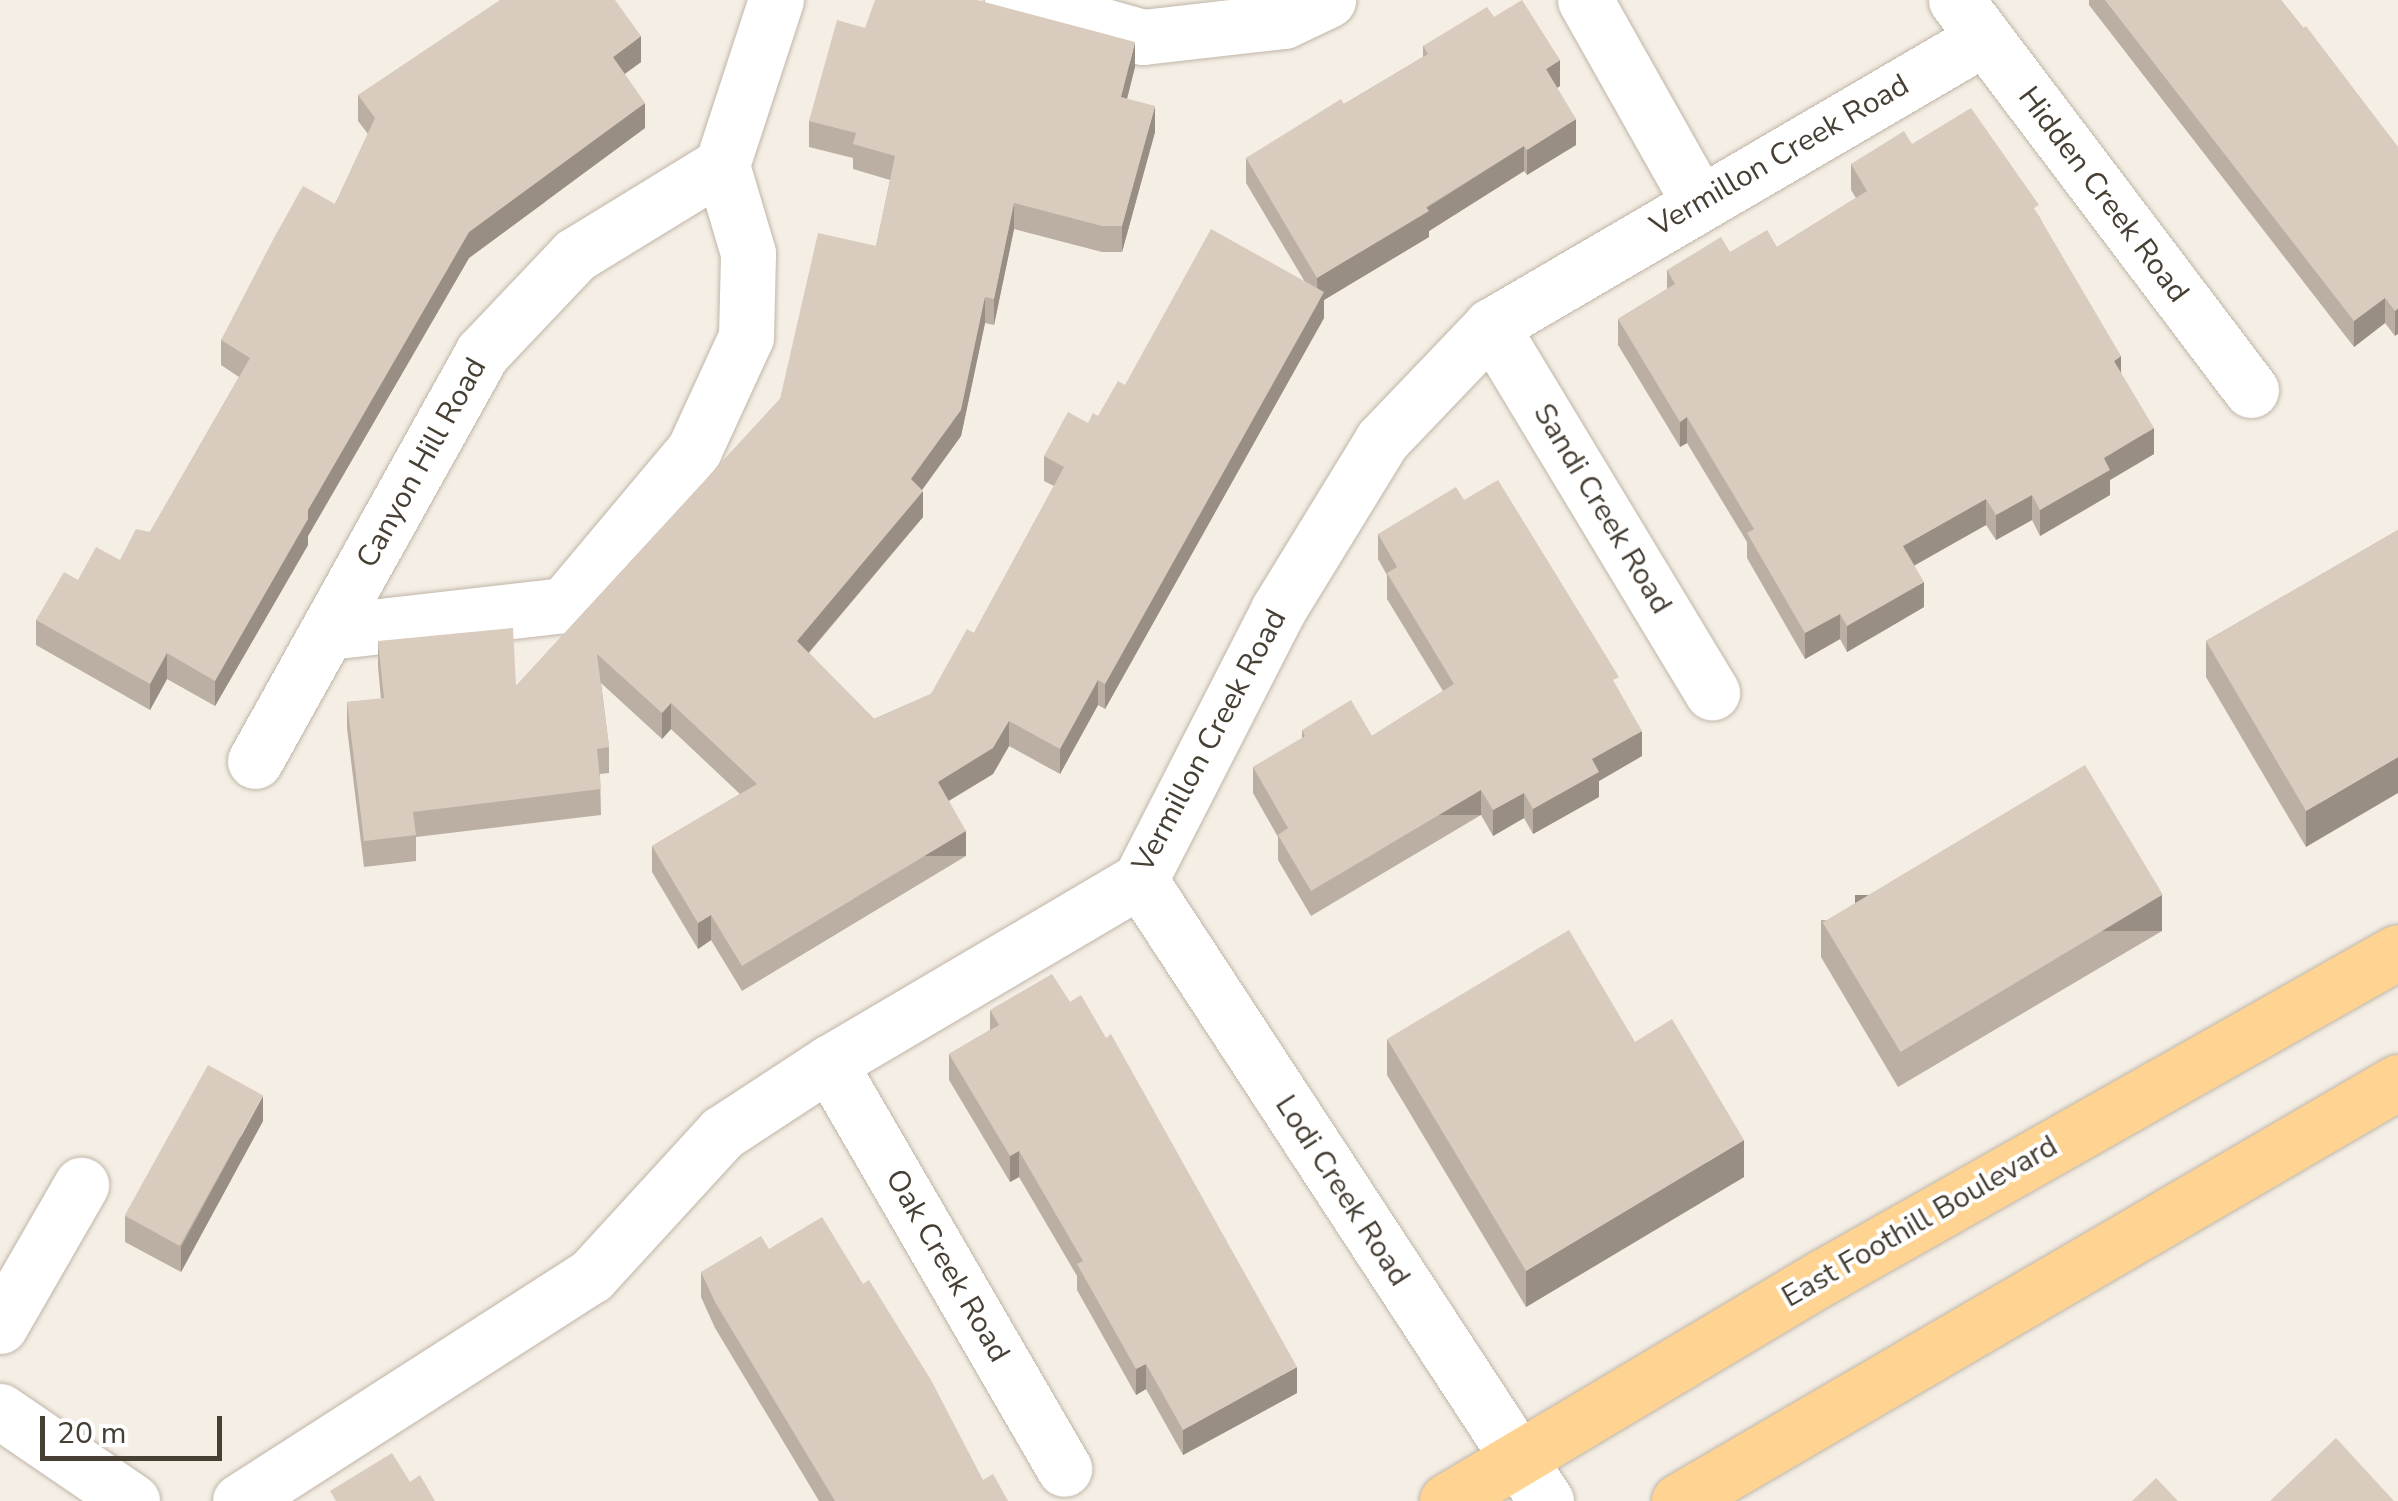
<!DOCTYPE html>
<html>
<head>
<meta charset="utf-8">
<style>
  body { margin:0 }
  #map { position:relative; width:2398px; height:1501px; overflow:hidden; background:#f4eee5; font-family:"Nunito Sans",sans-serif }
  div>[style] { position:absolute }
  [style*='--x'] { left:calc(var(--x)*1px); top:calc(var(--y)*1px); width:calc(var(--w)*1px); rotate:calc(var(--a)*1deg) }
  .roads { filter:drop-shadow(0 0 2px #c0b5a7) drop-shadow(0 0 2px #c0b5a7) }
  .minor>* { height:55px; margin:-27.5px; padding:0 27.5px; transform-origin:27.5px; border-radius:27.5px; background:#fff }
  .major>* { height:55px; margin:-27.5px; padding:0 27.5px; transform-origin:27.5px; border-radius:27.5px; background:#ffd493 }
  .wall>* { inset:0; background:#bbafa3 }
  .shaded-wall>* { inset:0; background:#988e84; transform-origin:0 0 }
  .building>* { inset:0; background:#d9cbbd; transform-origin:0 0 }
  span { translate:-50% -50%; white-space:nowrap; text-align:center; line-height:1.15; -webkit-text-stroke:8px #fff; paint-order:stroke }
  .street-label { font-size:30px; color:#473e34 }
  .scale { position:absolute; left:40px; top:1416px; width:182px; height:45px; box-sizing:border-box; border:5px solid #473e34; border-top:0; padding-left:12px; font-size:30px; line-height:35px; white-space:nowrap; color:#473e34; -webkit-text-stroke:8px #fff; paint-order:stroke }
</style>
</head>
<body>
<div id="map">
  <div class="roads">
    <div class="minor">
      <i style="--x:1012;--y:0;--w:136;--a:15.8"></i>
      <i style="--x:1143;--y:37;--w:142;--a:-6.5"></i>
      <i style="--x:1284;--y:21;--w:49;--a:-25.5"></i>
      <i style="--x:1585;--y:0;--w:232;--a:60.6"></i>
      <i style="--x:1956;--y:0;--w:489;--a:52.9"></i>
      <i style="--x:1491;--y:326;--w:428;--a:58.9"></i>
      <i style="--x:328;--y:632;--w:238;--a:-6.5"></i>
      <i style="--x:564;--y:605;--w:202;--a:-50"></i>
      <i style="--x:694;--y:450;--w:124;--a:-65.3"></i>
      <i style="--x:746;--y:337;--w:84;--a:-88.6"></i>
      <i style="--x:748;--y:253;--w:92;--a:-106.5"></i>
      <i style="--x:255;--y:761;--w:467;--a:-60.9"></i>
      <i style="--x:482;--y:353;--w:135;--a:-46.5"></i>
      <i style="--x:575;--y:255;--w:172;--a:-31.5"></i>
      <i style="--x:722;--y:165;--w:174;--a:-71.9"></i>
      <i style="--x:1140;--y:880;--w:742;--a:56.82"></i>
      <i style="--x:829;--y:1063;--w:469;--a:59.9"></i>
      <i style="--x:0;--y:1326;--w:163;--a:-60.1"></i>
      <i style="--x:0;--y:1411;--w:160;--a:34.3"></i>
      <i style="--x:240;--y:1501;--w:417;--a:-32.7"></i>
      <i style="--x:591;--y:1276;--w:194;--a:-47.5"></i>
      <i style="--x:722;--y:1133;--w:128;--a:-33.2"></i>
      <i style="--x:829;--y:1063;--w:361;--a:-30.5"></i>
      <i style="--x:1140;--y:880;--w:303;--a:-62.9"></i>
      <i style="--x:1278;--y:610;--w:199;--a:-58.5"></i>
      <i style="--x:1382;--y:440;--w:158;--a:-46.3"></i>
      <i style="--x:1491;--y:326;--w:571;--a:-30.29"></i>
    </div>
    <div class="major">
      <i style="--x:1447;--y:1501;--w:438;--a:-30.8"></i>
      <i style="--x:1823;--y:1277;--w:660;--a:-29.48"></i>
      <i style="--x:1679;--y:1501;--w:832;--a:-30.23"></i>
    </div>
  </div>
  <div class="wall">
    <i style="clip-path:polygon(2089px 0,2281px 0,2398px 147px,2395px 336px,2385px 323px,2354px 347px,2089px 5px)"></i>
    <i style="clip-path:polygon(1494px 17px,1560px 86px,1557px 88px,1576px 145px,1527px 175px,1524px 171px,1429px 231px,1429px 237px,1324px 300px,1324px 318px,1105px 709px,1098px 705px,1060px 774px,1009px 746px,993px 774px,949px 801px,966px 856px,742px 991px,711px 940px,698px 949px,652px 872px,652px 846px,740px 794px,671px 729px,662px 739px,601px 683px,609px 747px,609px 773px,600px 774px,601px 815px,416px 837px,416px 861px,364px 867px,347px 728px,347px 702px,381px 699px,378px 667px,378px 641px,516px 686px,780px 399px,876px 246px,890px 180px,853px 169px,853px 158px,809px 147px,809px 121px,865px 28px,1135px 67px,1127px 99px,1155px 132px,1122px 252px,1102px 252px,1014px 229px,994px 325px,985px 323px,961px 436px,922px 490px,923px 517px,809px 653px,874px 719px,931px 694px,974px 633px,1054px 486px,1044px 481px,1044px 456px,1098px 416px,1125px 385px,1305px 282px,1246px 183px,1246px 158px,1344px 104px,1423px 57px,1423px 46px)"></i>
    <i style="clip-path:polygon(641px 62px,625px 74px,645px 128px,469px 258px,308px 536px,308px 545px,215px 706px,167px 679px,150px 710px,36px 645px,36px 620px,78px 580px,120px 560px,150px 532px,239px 377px,221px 365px,221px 340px,335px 204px,368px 134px,358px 121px,358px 95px)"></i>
    <i style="clip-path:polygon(1912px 144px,2039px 216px,2121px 374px,2154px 454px,2110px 480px,2110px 495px,2040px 536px,2032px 520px,1996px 540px,1986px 525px,1914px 565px,1924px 607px,1847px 652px,1840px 639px,1805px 659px,1747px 558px,1747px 542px,1687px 443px,1680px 447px,1618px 345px,1618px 319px,1667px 289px,1667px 270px,1730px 252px,1777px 247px,1856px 198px,1851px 190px,1851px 164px)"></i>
    <i style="clip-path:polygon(1464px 500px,1619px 691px,1642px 756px,1599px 781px,1599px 797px,1533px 834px,1524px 818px,1493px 836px,1481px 815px,1311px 916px,1278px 860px,1278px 837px,1253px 793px,1253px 767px,1302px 739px,1302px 730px,1372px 736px,1443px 691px,1387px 599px,1387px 575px,1378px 559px,1378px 534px)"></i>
    <i style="clip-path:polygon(2398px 530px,2306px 847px,2206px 677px,2206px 641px)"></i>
    <i style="clip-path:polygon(1821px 920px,2162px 931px,1898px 1087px,1821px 957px)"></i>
    <i style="clip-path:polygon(990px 1010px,1297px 1393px,1183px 1455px,1146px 1389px,1136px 1395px,1077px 1290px,1077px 1276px,1019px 1177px,1010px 1182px,949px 1080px,949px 1054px,990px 1030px)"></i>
    <i style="clip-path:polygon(1387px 1039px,1744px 1177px,1526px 1307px,1387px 1075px)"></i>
    <i style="clip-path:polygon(263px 1121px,181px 1272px,125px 1242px,125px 1216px)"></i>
    <i style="clip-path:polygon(769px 1249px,983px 1480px,1008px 1501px,819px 1501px,715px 1328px,701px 1297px,701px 1272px)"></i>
  </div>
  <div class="shaded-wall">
    <i style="clip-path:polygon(641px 36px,641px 62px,613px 82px,613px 57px)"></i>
    <i style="clip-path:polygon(1135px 42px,1135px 67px,1121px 122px,1121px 97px)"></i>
    <i style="clip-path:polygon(1560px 60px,1560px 86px,1546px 95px,1546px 69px)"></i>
    <i style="clip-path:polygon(645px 103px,645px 128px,469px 258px,308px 536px,308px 545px,215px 706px,215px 681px,308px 510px,469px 232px)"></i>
    <i style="clip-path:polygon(1155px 106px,1155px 132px,1122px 252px,1122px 226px)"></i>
    <i style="clip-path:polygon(1576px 119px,1576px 145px,1527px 175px,1527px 150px)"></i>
    <i style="clip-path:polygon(1524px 146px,1524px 171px,1429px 231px,1429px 237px,1324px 300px,1324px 318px,1105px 709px,1105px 684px,1318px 303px,1317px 278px)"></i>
    <i style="clip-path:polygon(1014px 203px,1014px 229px,994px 325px,994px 299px)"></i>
    <i style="clip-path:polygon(985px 297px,985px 323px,961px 436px,911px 505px,911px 479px)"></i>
    <i style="clip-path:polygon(2385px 298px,2385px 323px,2354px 347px,2354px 321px)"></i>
    <i style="clip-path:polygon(2398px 308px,2398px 334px,2395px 336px,2395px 311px)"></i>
    <i style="clip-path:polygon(2121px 356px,2121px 382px,2114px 361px)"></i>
    <i style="clip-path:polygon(1687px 417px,1687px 443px,1680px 447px,1680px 422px)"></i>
    <i style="clip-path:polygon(2154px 428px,2154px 454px,2110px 480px,2110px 495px,2040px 536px,2040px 510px,2104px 458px)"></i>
    <i style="clip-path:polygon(923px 491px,923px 517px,797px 666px,797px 641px)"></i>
    <i style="clip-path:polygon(2032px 495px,2032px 520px,1996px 540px,1996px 515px)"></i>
    <i style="clip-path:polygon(1986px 499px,1986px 525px,1903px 572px,1903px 546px)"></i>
    <i style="clip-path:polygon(1924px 582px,1924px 607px,1847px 652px,1847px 626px)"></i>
    <i style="clip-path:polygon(1840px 614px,1840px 639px,1805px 659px,1805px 633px)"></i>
    <i style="clip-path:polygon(167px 653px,167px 679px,150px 710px,150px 684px)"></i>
    <i style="clip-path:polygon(1098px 680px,1098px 705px,1060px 774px,1060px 749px)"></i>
    <i style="clip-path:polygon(671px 703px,671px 729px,662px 739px,662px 713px)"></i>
    <i style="clip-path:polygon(1009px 721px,1009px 746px,993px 774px,938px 807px,938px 782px)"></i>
    <i style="clip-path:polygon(1642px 731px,1642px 756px,1599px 781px,1599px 797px,1533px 834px,1533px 809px,1592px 759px)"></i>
    <i style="clip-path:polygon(2398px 757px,2398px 793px,2306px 847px,2306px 811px)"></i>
    <i style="left:1481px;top:790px;width:25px;height:198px;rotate:90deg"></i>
    <i style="clip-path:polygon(1524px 793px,1524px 818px,1493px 836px,1493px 810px)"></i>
    <i style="left:966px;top:831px;width:25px;height:262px;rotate:90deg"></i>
    <i style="left:2162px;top:895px;width:36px;height:307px;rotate:90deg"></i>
    <i style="clip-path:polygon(711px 915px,711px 940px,698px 949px,698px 923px)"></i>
    <i style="clip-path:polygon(263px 1096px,263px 1121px,181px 1272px,181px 1247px)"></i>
    <i style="clip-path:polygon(1744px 1140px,1744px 1177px,1526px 1307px,1526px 1271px)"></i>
    <i style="clip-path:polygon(1019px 1151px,1019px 1177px,1010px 1182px,1010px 1156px)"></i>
    <i style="clip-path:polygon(1146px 1364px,1146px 1389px,1136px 1395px,1136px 1369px)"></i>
    <i style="clip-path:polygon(1297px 1367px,1297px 1393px,1183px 1455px,1183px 1430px)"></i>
  </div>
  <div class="building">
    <i style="clip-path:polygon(500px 0,615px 0,641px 36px,613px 57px,645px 103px,469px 232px,308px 510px,308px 519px,215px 681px,167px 653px,150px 684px,36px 620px,64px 572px,78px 580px,96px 547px,120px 560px,136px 529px,150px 532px,250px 358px,221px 340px,275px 236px,303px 186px,335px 204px,375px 118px,358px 95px)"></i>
    <i style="clip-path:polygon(875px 0,977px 0,1135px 42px,1121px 97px,1155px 106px,1122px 226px,1102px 226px,1014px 203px,994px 299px,985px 297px,961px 410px,911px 479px,923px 491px,797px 641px,874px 719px,931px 694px,967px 629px,974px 633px,1064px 467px,1044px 456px,1068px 412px,1088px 423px,1093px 413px,1098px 416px,1118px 381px,1125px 385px,1211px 229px,1324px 292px,1105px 684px,1098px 680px,1060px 749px,1009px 721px,993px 748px,938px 782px,966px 831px,742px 966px,711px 915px,698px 923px,652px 846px,757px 784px,671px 703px,662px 713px,597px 654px,609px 747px,597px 749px,601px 789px,413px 812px,416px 835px,364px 841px,347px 702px,384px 698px,378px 641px,513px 628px,516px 686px,780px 399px,818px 233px,876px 246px,895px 156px,853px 144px,856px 133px,809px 121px,837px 20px,865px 28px)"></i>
    <i style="clip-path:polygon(1522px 0,1560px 60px,1546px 69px,1576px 119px,1527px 150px,1524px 146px,1426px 207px,1429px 211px,1317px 278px,1246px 158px,1341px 99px,1344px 104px,1428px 54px,1423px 46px,1487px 7px,1494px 17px)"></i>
    <i style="clip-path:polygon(2105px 0,2281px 0,2303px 28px,2306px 26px,2398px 147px,2398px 308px,2395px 311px,2385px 298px,2354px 321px)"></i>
    <i style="clip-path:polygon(1971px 108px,2039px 205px,2034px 208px,2121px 356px,2114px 361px,2154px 428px,2104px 458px,2110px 470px,2040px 510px,2032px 495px,1996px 515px,1986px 499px,1903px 546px,1924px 582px,1847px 626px,1840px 614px,1805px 633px,1747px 533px,1754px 529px,1687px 417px,1680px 422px,1618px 319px,1675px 284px,1667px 270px,1721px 237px,1730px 252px,1767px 230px,1777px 247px,1867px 191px,1851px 164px,1904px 131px,1912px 144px)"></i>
    <i style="clip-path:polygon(1498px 480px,1619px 677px,1613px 680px,1642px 731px,1592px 759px,1599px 772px,1533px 809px,1524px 793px,1493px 810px,1481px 790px,1311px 891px,1278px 835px,1288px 828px,1253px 767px,1305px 736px,1302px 730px,1351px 700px,1372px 736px,1454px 684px,1387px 573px,1397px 567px,1378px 534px,1456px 487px,1464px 500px)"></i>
    <i style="clip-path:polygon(2398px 530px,2398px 757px,2306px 811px,2206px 641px)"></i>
    <i style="left:2085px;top:765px;width:151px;height:306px;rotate:59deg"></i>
    <i style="clip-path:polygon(1569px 930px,1635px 1042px,1672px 1019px,1744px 1140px,1526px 1271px,1387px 1039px)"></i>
    <i style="clip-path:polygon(1052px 974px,1070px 1002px,1081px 995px,1106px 1038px,1111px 1034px,1297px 1367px,1183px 1430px,1146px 1364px,1136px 1369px,1077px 1264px,1083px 1261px,1019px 1151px,1010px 1156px,949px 1054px,999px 1025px,990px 1010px)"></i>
    <i style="left:208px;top:1065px;width:63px;height:172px;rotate:29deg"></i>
    <i style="clip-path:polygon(822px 1217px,863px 1284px,869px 1280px,931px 1380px,983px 1480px,993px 1474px,1008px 1501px,835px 1501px,715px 1302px,701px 1272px,761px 1236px,769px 1249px)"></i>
    <i style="clip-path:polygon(2336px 1438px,2394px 1501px,2270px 1501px)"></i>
    <i style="clip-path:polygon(392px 1453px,410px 1482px,420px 1475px,435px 1501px,336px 1501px,330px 1491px)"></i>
    <i style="clip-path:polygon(2156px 1478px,2178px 1501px,2132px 1501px)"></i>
  </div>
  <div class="street-label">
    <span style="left:1780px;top:156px;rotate:-30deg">Vermillon Creek Road</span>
    <span style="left:2103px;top:195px;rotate:53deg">Hidden Creek Road</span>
    <span style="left:422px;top:463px;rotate:-61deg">Canyon Hill Road</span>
    <span style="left:1602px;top:509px;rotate:59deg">Sandi Creek Road</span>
    <span style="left:1210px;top:741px;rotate:-62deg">Vermillon Creek Road</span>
    <span style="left:1342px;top:1191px;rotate:57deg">Lodi Creek Road</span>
    <span style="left:1920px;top:1222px;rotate:-30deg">East Foothill Boulevard</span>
    <span style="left:947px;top:1266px;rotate:60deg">Oak Creek Road</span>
  </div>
  <div class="scale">20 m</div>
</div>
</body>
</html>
